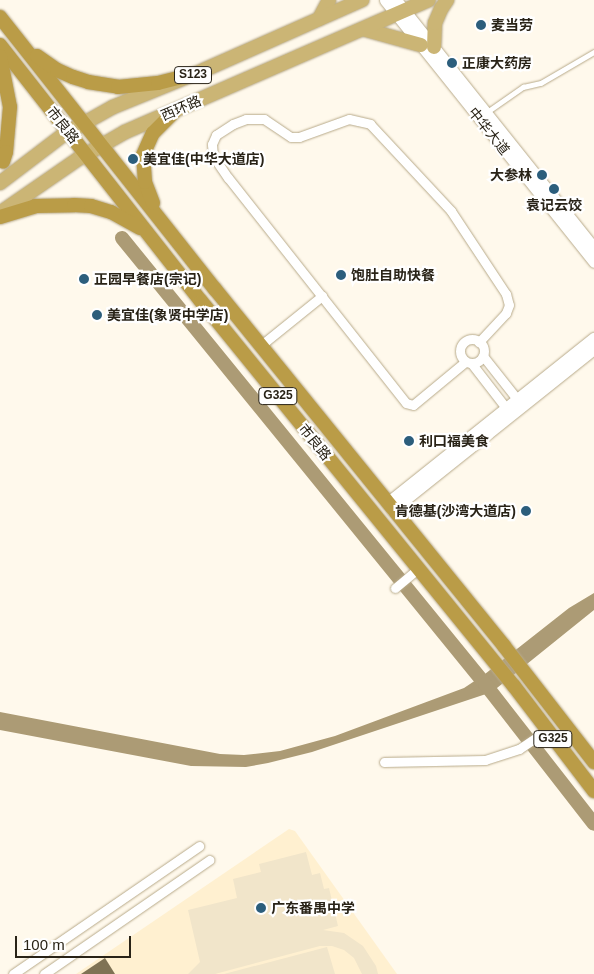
<!DOCTYPE html>
<html>
<head>
<meta charset="utf-8">
<style>
  body { margin:0 }
  #map { position:relative; width:594px; height:974px; overflow:hidden; background:#fff9ec; font-family:Helvetica,"Noto Sans SC",sans-serif }
  div>[style] { position:absolute }
  [style*='--x'] { left:calc(var(--x)*1px); top:calc(var(--y)*1px); width:calc(var(--w)*1px); rotate:calc(var(--a)*1deg) }
  .built>* { inset:0; background:#fff0d0 }
  .green>* { inset:0; background:#f1e5ca }
  .water>* { inset:0; background:#ac9b75 }
  .river>* { height:14px; margin:-7px; padding:0 7px; transform-origin:7px; border-radius:7px; background:#ac9b75 }
  .building>* { inset:0; background:#7f7254 }
  .roads { filter:drop-shadow(0 0 1px #b8aa8a) drop-shadow(0 0 1px #b8aa8a) }
  .service>* { height:4.5px; margin:-2.25px; padding:0 2.25px; transform-origin:2.25px; border-radius:2.25px; background:#fff }
  .minor>* { height:9px; margin:-4.5px; padding:0 4.5px; transform-origin:4.5px; border-radius:4.5px; background:#fff }
  .minor>.ring { margin:-4.5px; padding:0; box-sizing:content-box; background:none; border:9px solid #fff; border-radius:50% }
  .tertiary>* { height:11px; margin:-5.5px; padding:0 5.5px; transform-origin:5.5px; border-radius:5.5px; background:#fff }
  .primary>* { height:14px; margin:-7px; padding:0 7px; transform-origin:7px; border-radius:7px; background:#cbb575 }
  .trunk>* { height:14px; margin:-7px; padding:0 7px; transform-origin:7px; border-radius:7px; background:#ba9c47 }
  .dots>* { width:14px; height:14px; translate:-50% -50%; box-sizing:border-box; border:2px solid #fff; border-radius:50% }
  span { translate:-50% -50%; white-space:nowrap; text-align:center; line-height:1.15; -webkit-text-stroke:4.5px #fff; paint-order:stroke }
  .shield-label span { padding:1px 4px; background:#fff; border:1px solid; border-radius:4px; -webkit-text-stroke-width:0 }
  .shield-label { font-size:12px; color:#292317; font-weight:700 }
  .poi-label { font-size:14px; color:#292317; font-weight:700 }
  .left { translate:0 -50%; text-align:left }
  .right { translate:-100% -50%; text-align:right }
  .street-label { font-size:14px; color:#292317 }
  .scale { position:absolute; left:15px; top:936px; width:116px; height:22px; box-sizing:border-box; border:2px solid #292317; border-top:0; padding-left:6px; font-size:15px; line-height:18px; white-space:nowrap; color:#292317; -webkit-text-stroke:4px #fff; paint-order:stroke }
</style>
</head>
<body>
<div id="map">
  <div class="built">
    <i style="clip-path:polygon(289px 829px,295px 831px,397px 974px,76px 974px)"></i>
  </div>
  <div class="green">
    <i style="clip-path:polygon(306px 852px,312px 875px,320px 873px,324px 889px,329px 888px,338px 926px,323px 930px,344px 933px,363px 946px,376px 966px,378px 974px,362px 974px,354px 958px,344px 950px,332px 946px,320px 946px,215px 974px,188px 974px,200px 962px,188px 910px,237px 898px,233px 879px,261px 872px,259px 864px)"></i>
    <i style="clip-path:polygon(327px 947px,335px 974px,224px 974px)"></i>
  </div>
  <div class="water">
    <i style="clip-path:polygon(594px 593px,594px 610px,492px 692px,312px 752px,268px 763px,246px 767px,191px 766px,0 730px,0 712px,220px 754px,244px 755px,280px 751px,335px 736px,464px 688px,485px 674px,569px 608px)"></i>
  </div>
  <div class="river">
    <i style="--x:122;--y:238;--w:575;--a:50.86"></i>
    <i style="--x:485;--y:684;--w:177;--a:52.1"></i>
  </div>
  <div class="building">
    <i style="clip-path:polygon(105px 958px,115px 974px,81px 974px)"></i>
  </div>
  <div class="roads">
    <div class="service">
      <i style="--x:487;--y:112;--w:44;--a:-34.8"></i>
      <i style="--x:523;--y:87;--w:18;--a:-13"></i>
      <i style="--x:541;--y:83;--w:61;--a:-30.3"></i>
    </div>
    <div class="minor">
      <i class="ring" style="left:460px;top:339px;width:15px;height:15px"></i>
      <i style="--x:260;--y:346;--w:80;--a:-38.9"></i>
      <i style="--x:483;--y:356;--w:55;--a:51.7"></i>
      <i style="--x:465;--y:362;--w:67;--a:140.4"></i>
      <i style="--x:413;--y:405;--w:7;--a:-164"></i>
      <i style="--x:406;--y:403;--w:287;--a:-128.3"></i>
      <i style="--x:228;--y:178;--w:27;--a:-124"></i>
      <i style="--x:213;--y:156;--w:12;--a:-95"></i>
      <i style="--x:212;--y:144;--w:10;--a:-66"></i>
      <i style="--x:216;--y:135;--w:20;--a:-33"></i>
      <i style="--x:233;--y:124;--w:14;--a:-21"></i>
      <i style="--x:246;--y:119;--w:18;--a:0"></i>
      <i style="--x:264;--y:119;--w:32;--a:34"></i>
      <i style="--x:291;--y:137;--w:8;--a:0"></i>
      <i style="--x:299;--y:137;--w:53;--a:-19.8"></i>
      <i style="--x:349;--y:119;--w:22;--a:13"></i>
      <i style="--x:370;--y:124;--w:119;--a:47"></i>
      <i style="--x:451;--y:211;--w:100;--a:56.5"></i>
      <i style="--x:506;--y:294;--w:11;--a:75"></i>
      <i style="--x:509;--y:305;--w:9;--a:111"></i>
      <i style="--x:506;--y:313;--w:40;--a:133"></i>
      <i style="--x:472;--y:364;--w:56;--a:52.3"></i>
      <i style="--x:395;--y:588;--w:30;--a:-40"></i>
      <i style="--x:384;--y:762;--w:101;--a:-1.1"></i>
      <i style="--x:485;--y:760;--w:36;--a:-18"></i>
      <i style="--x:519;--y:749;--w:34;--a:-34"></i>
      <i style="--x:13;--y:974;--w:226;--a:-34.5"></i>
      <i style="--x:44;--y:974;--w:201;--a:-34.6"></i>
    </div>
    <div class="tertiary">
      <i style="--x:385;--y:0;--w:335;--a:51.4"></i>
      <i style="--x:396;--y:0;--w:317;--a:51.4"></i>
      <i style="--x:387;--y:503;--w:265;--a:-38.6"></i>
      <i style="--x:392;--y:510;--w:258;--a:-38.6"></i>
    </div>
    <div class="primary">
      <i style="--x:319;--y:19;--w:21;--a:-62"></i>
      <i style="--x:363;--y:29;--w:60;--a:15.4"></i>
      <i style="--x:434;--y:47;--w:24;--a:-88"></i>
      <i style="--x:435;--y:23;--w:15;--a:-67"></i>
      <i style="--x:441;--y:9;--w:11;--a:-56"></i>
      <i style="--x:0;--y:183;--w:79;--a:-37.3"></i>
      <i style="--x:63;--y:135;--w:57;--a:-29.2"></i>
      <i style="--x:113;--y:107;--w:98;--a:-22.1"></i>
      <i style="--x:204;--y:70;--w:173;--a:-23.9"></i>
      <i style="--x:0;--y:213;--w:95;--a:-34.7"></i>
      <i style="--x:78;--y:159;--w:54;--a:-29.9"></i>
      <i style="--x:125;--y:132;--w:331;--a:-23.5"></i>
    </div>
    <div class="trunk">
      <i style="--x:0;--y:17;--w:347;--a:51.7"></i>
      <i style="--x:215;--y:289;--w:459;--a:51"></i>
      <i style="--x:504;--y:646;--w:147;--a:52.2"></i>
      <i style="--x:0;--y:45;--w:325;--a:51.9"></i>
      <i style="--x:201;--y:301;--w:496;--a:50.9"></i>
      <i style="--x:514;--y:686;--w:132;--a:52.7"></i>
      <i style="--x:0;--y:56;--w:52;--a:78.9"></i>
      <i style="--x:10;--y:107;--w:45;--a:95.1"></i>
      <i style="--x:6;--y:152;--w:10;--a:107"></i>
      <i style="--x:37;--y:56;--w:24;--a:35"></i>
      <i style="--x:57;--y:70;--w:17;--a:24"></i>
      <i style="--x:73;--y:77;--w:16;--a:18"></i>
      <i style="--x:88;--y:82;--w:30;--a:9"></i>
      <i style="--x:118;--y:87;--w:40;--a:-5.7"></i>
      <i style="--x:158;--y:83;--w:41;--a:-14"></i>
      <i style="--x:153;--y:203;--w:22;--a:-111"></i>
      <i style="--x:145;--y:182;--w:27;--a:-94"></i>
      <i style="--x:143;--y:155;--w:24;--a:-66"></i>
      <i style="--x:153;--y:133;--w:30;--a:-45"></i>
      <i style="--x:0;--y:217;--w:37;--a:-17"></i>
      <i style="--x:35;--y:206;--w:39;--a:-1"></i>
      <i style="--x:74;--y:205;--w:17;--a:3"></i>
      <i style="--x:91;--y:206;--w:21;--a:17"></i>
      <i style="--x:111;--y:212;--w:33;--a:29"></i>
    </div>
  </div>
  <div class="dots">
    <i style="left:481px;top:25px;background:#2c5e7c"></i>
    <i style="left:452px;top:63px;background:#2c5e7c"></i>
    <i style="left:133px;top:159px;background:#2c5e7c"></i>
    <i style="left:542px;top:175px;background:#2c5e7c"></i>
    <i style="left:554px;top:189px;background:#2c5e7c"></i>
    <i style="left:341px;top:275px;background:#2c5e7c"></i>
    <i style="left:84px;top:279px;background:#2c5e7c"></i>
    <i style="left:97px;top:315px;background:#2c5e7c"></i>
    <i style="left:409px;top:441px;background:#2c5e7c"></i>
    <i style="left:526px;top:511px;background:#2c5e7c"></i>
    <i style="left:261px;top:908px;background:#2c5e7c"></i>
  </div>
  <div class="shield-label">
    <span style="left:193px;top:75px">S123</span>
    <span style="left:278px;top:396px">G325</span>
    <span style="left:553px;top:739px">G325</span>
  </div>
  <div class="poi-label">
    <span class="left" style="left:491px;top:25px">麦当劳</span>
    <span class="left" style="left:462px;top:63px">正康大药房</span>
    <span class="left" style="left:143px;top:159px">美宜佳(中华大道店)</span>
    <span class="right" style="left:532px;top:175px">大参林</span>
    <span style="left:554px;top:205px">袁记云饺</span>
    <span class="left" style="left:351px;top:275px">饱肚自助快餐</span>
    <span class="left" style="left:94px;top:279px">正园早餐店(宗记)</span>
    <span class="left" style="left:107px;top:315px">美宜佳(象贤中学店)</span>
    <span class="left" style="left:419px;top:441px">利口福美食</span>
    <span class="right" style="left:516px;top:511px">肯德基(沙湾大道店)</span>
    <span class="left" style="left:271px;top:908px">广东番禺中学</span>
  </div>
  <div class="street-label">
    <span style="left:181px;top:108px;rotate:-23deg">西环路</span>
    <span style="left:63px;top:125px;rotate:52deg">市良路</span>
    <span style="left:489px;top:131px;rotate:51deg">中华大道</span>
    <span style="left:315px;top:442px;rotate:51deg">市良路</span>
  </div>
  <div class="scale">100 m</div>
</div>
</body>
</html>
